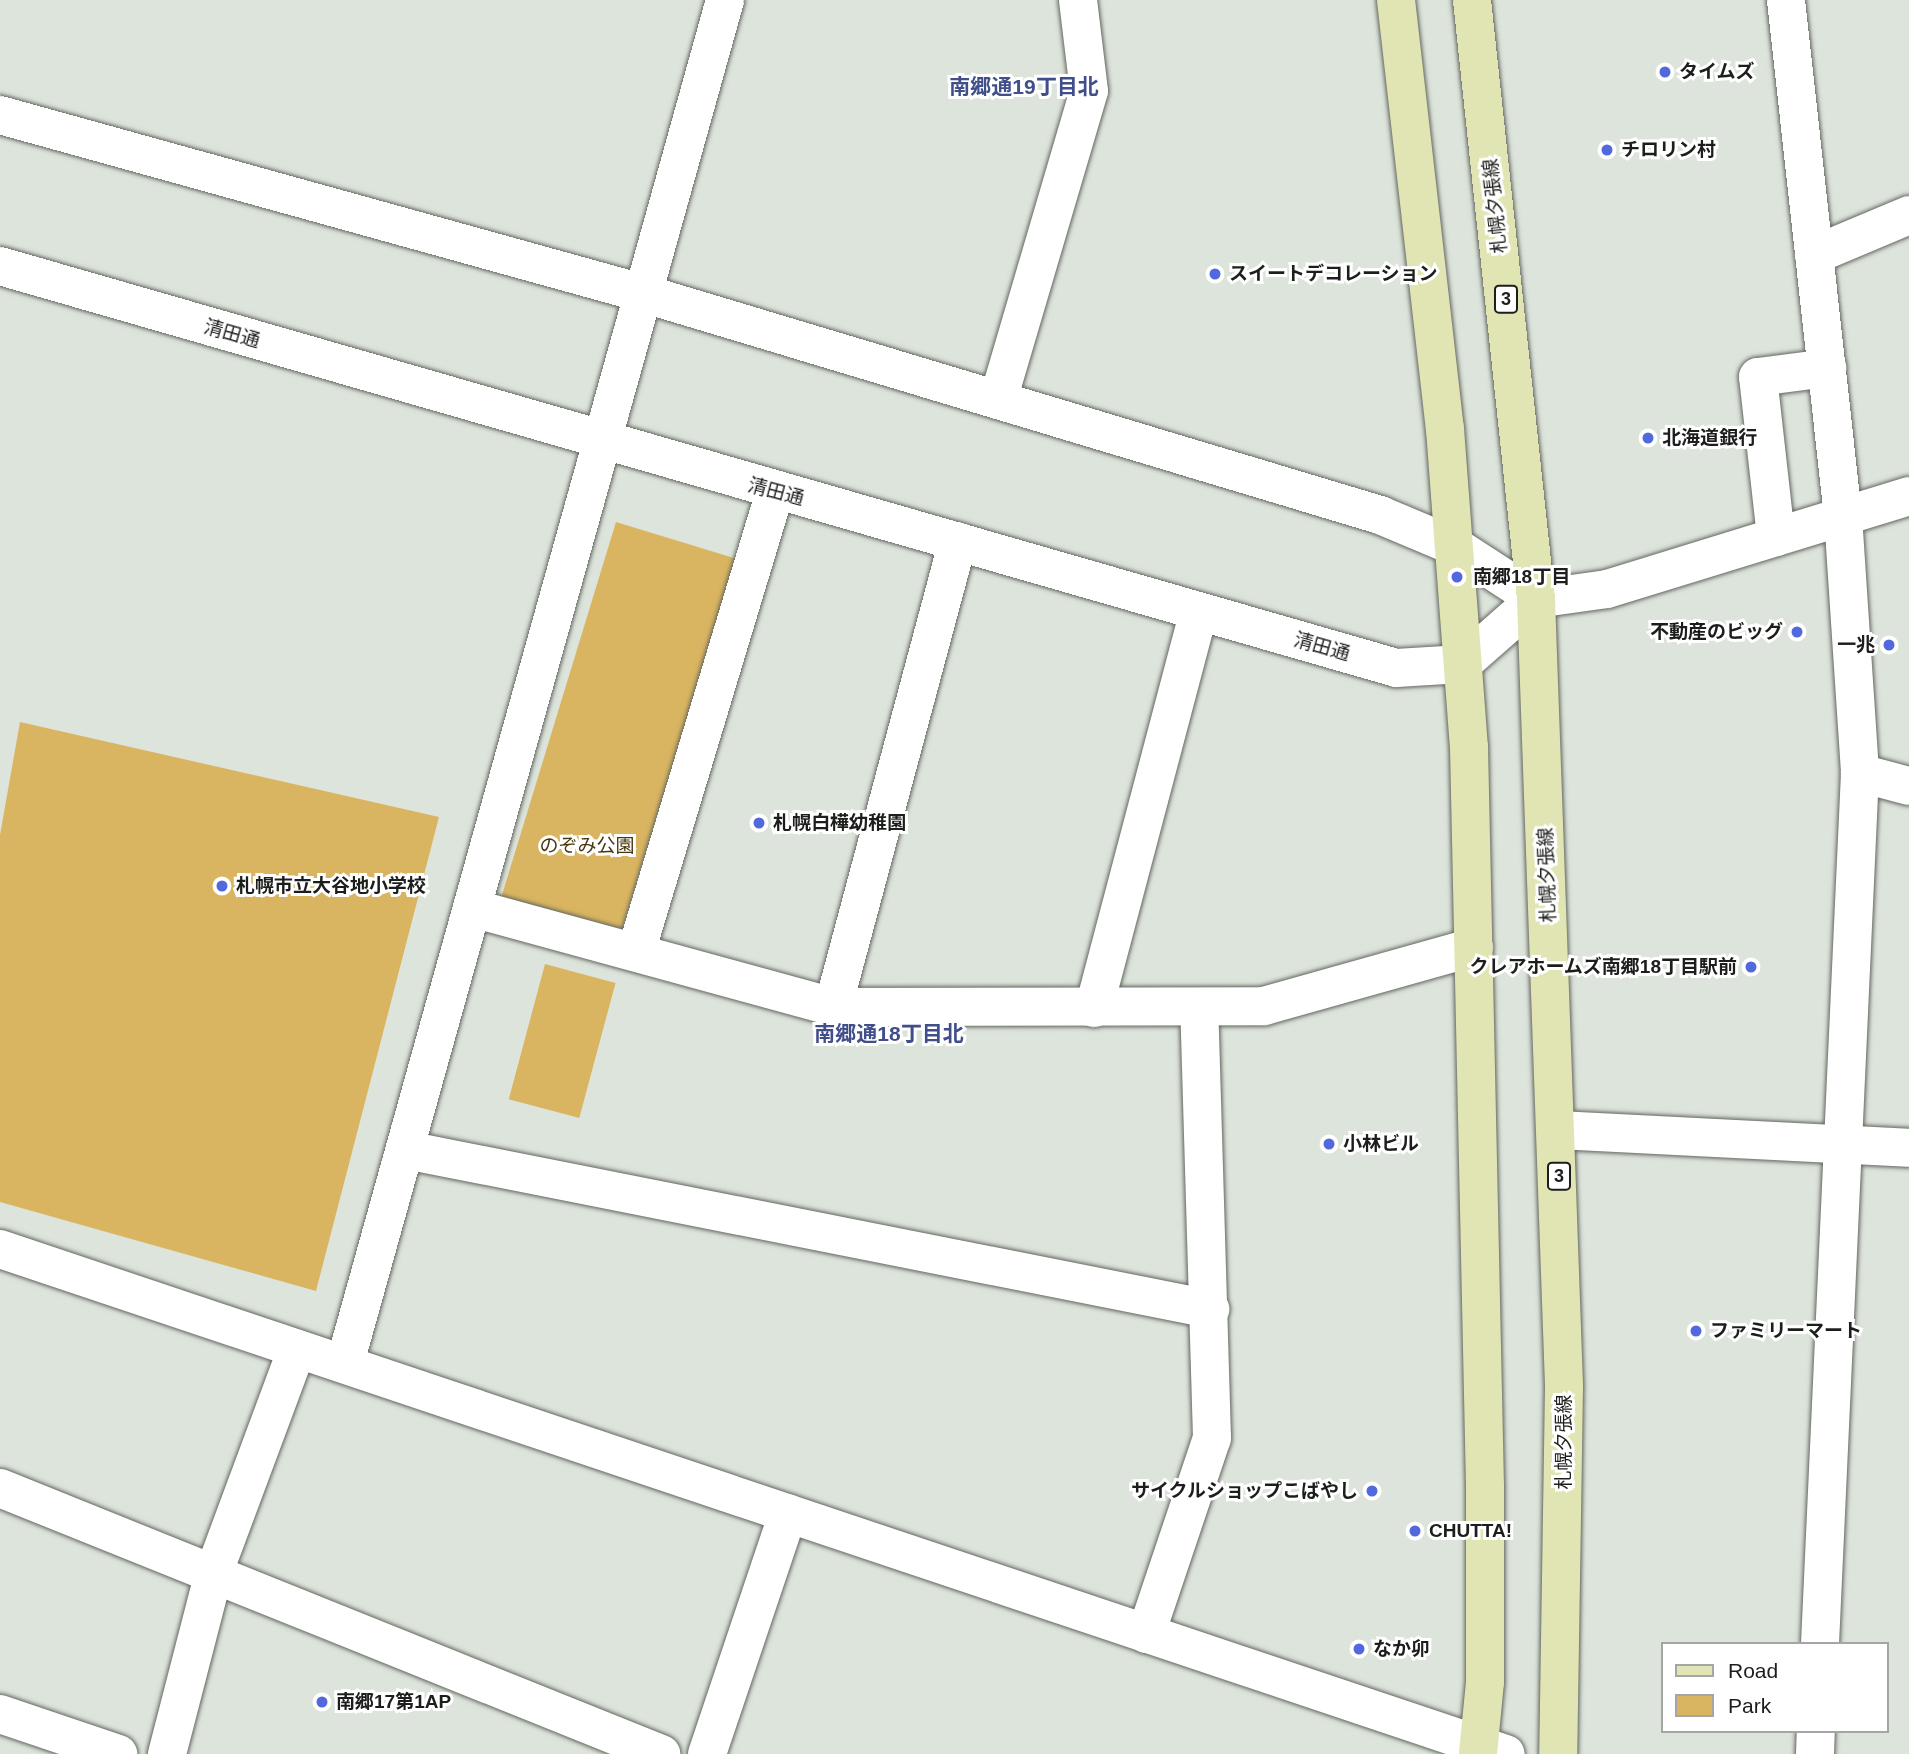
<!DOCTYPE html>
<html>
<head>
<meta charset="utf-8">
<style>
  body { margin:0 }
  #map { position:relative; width:1909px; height:1754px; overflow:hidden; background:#dde4db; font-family:Helvetica,"Noto Sans JP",sans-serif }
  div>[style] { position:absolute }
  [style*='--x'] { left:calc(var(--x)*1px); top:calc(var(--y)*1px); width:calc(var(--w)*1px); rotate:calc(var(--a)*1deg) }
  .green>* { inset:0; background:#dab561; transform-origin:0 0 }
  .roads { filter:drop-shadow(0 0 2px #626760) drop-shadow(0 0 2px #626760) }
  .minor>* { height:38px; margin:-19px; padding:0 19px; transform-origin:19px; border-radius:19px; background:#fff }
  .major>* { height:38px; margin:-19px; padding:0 19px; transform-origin:19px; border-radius:19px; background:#e1e5b4 }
  .dots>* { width:19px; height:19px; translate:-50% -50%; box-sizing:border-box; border:4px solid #fff; border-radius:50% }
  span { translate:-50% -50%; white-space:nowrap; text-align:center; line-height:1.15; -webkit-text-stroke:6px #fff; paint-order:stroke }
  .shield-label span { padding:2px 5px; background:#fff; border:2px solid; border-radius:5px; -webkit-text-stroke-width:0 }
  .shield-label { font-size:18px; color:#1b1e1b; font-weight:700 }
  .poi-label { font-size:19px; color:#1b1e1b; font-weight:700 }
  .left { translate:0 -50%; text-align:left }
  .right { translate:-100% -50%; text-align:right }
  .street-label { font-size:19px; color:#1b1e1b }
  .park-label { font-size:19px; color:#48370e }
  .neighbourhood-label { font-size:21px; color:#404e8a; font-weight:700 }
  .legend { position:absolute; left:1661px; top:1642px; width:228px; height:91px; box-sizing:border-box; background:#fff; border:2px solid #a4a5a4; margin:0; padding:9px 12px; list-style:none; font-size:21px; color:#1b1e1b }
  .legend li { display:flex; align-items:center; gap:14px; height:35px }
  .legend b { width:35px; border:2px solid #a4a5a4 }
</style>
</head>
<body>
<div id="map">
  <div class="green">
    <i style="left:616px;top:522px;width:125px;height:397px;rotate:17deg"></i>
    <i style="clip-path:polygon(20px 722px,439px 817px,316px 1291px,0 1202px,0 835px)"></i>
    <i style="left:545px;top:964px;width:73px;height:140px;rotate:15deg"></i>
  </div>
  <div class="roads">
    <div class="minor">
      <i style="--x:1786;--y:0;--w:519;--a:83.7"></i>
      <i style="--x:1843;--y:516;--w:258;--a:86.2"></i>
      <i style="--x:1860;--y:773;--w:872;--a:92.63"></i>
      <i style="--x:0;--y:115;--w:666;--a:15.5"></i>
      <i style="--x:642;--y:293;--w:771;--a:16.74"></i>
      <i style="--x:1380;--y:515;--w:82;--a:22.8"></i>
      <i style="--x:1456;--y:547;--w:95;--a:33"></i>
      <i style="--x:1814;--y:255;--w:103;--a:-22.8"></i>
      <i style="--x:0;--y:266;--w:1453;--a:16.06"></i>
      <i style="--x:1396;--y:668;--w:66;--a:-3.5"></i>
      <i style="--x:1462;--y:664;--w:98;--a:-41.3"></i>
      <i style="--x:1536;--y:599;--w:72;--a:-8"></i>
      <i style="--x:1607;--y:589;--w:316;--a:-17.1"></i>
      <i style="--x:998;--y:400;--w:322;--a:-73.6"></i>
      <i style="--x:1089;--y:91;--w:92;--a:-96.9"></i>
      <i style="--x:1776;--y:537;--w:161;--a:-96.4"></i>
      <i style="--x:1758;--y:377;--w:70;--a:-7.4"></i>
      <i style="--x:1860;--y:773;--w:51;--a:14.9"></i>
      <i style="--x:472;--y:908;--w:374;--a:15.3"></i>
      <i style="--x:833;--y:1007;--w:431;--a:-0.1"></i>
      <i style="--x:1264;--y:1006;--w:218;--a:-15.7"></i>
      <i style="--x:636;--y:952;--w:481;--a:-73.2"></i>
      <i style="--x:833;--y:1007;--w:482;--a:-75"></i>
      <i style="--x:1094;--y:1008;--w:408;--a:-75.2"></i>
      <i style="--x:1557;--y:1130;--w:352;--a:2.9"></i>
      <i style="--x:406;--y:1150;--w:820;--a:11.19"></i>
      <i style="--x:0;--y:1249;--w:1588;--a:18.54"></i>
      <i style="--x:345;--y:1363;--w:1415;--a:-74.42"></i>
      <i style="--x:0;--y:1488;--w:713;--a:21.92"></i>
      <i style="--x:1146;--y:1634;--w:207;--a:-71.4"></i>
      <i style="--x:1212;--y:1438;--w:430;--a:-91.7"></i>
      <i style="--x:0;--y:1714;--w:125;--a:18.7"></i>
      <i style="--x:167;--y:1754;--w:188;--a:-75.5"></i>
      <i style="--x:214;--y:1572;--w:238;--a:-69.6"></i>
      <i style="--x:707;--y:1754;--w:254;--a:-71.4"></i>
      <i style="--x:1815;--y:1754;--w:23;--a:-88"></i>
    </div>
    <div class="major">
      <i style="--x:1396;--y:0;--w:432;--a:83.5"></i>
      <i style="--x:1445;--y:429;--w:319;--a:85.7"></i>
      <i style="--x:1469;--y:747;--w:738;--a:88.76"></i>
      <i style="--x:1485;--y:1485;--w:197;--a:90"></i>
      <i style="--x:1485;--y:1682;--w:72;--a:95.6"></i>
      <i style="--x:1472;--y:0;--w:602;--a:83.9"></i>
      <i style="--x:1536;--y:599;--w:788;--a:87.96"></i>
      <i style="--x:1564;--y:1387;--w:367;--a:90.9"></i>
    </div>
  </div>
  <div class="dots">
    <i style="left:1665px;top:72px;background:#5268dd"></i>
    <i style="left:1607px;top:150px;background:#5268dd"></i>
    <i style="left:1215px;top:274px;background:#5268dd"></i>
    <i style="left:1648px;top:438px;background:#5268dd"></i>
    <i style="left:1457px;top:577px;background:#5268dd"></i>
    <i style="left:1797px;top:632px;background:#5268dd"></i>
    <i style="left:1889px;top:645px;background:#5268dd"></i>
    <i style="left:759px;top:823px;background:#5268dd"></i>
    <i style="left:222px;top:886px;background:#5268dd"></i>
    <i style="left:1751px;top:967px;background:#5268dd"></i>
    <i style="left:1329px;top:1144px;background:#5268dd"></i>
    <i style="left:1696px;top:1331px;background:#5268dd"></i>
    <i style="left:1372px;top:1491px;background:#5268dd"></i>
    <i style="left:1415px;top:1531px;background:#5268dd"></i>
    <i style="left:1359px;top:1649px;background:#5268dd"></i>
    <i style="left:322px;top:1702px;background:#5268dd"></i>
  </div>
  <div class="shield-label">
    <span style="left:1506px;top:299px">3</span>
    <span style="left:1559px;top:1176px">3</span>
  </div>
  <div class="poi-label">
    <span class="left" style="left:1679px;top:72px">タイムズ</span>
    <span class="left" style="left:1621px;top:150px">チロリン村</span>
    <span class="left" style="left:1229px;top:274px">スイートデコレーション</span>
    <span class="left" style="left:1662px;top:438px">北海道銀行</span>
    <span class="left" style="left:1473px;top:577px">南郷18丁目</span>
    <span class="right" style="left:1783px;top:632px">不動産のビッグ</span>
    <span class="right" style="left:1875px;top:645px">一兆</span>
    <span class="left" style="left:773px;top:823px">札幌白樺幼稚園</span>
    <span class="left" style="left:236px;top:886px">札幌市立大谷地小学校</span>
    <span class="right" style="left:1737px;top:967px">クレアホームズ南郷18丁目駅前</span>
    <span class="left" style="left:1343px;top:1144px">小林ビル</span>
    <span class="left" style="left:1710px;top:1331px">ファミリーマート</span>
    <span class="right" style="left:1358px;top:1491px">サイクルショップこばやし</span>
    <span class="left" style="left:1429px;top:1531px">CHUTTA!</span>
    <span class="left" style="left:1373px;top:1649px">なか卯</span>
    <span class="left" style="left:336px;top:1702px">南郷17第1AP</span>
  </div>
  <div class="street-label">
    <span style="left:1495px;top:206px;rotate:-96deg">札幌夕張線</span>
    <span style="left:232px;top:334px;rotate:16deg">清田通</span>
    <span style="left:776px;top:492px;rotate:15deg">清田通</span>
    <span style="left:1322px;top:647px;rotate:16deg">清田通</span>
    <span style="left:1547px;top:875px;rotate:-92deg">札幌夕張線</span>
    <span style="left:1564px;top:1442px;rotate:-90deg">札幌夕張線</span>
  </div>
  <div class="park-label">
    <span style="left:587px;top:846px">のぞみ公園</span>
  </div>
  <div class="neighbourhood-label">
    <span style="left:1024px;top:87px">南郷通19丁目北</span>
    <span style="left:889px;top:1034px">南郷通18丁目北</span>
  </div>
  <ul class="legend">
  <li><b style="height:9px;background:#e1e5b4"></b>Road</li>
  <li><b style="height:19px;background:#dab561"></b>Park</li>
  </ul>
</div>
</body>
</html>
